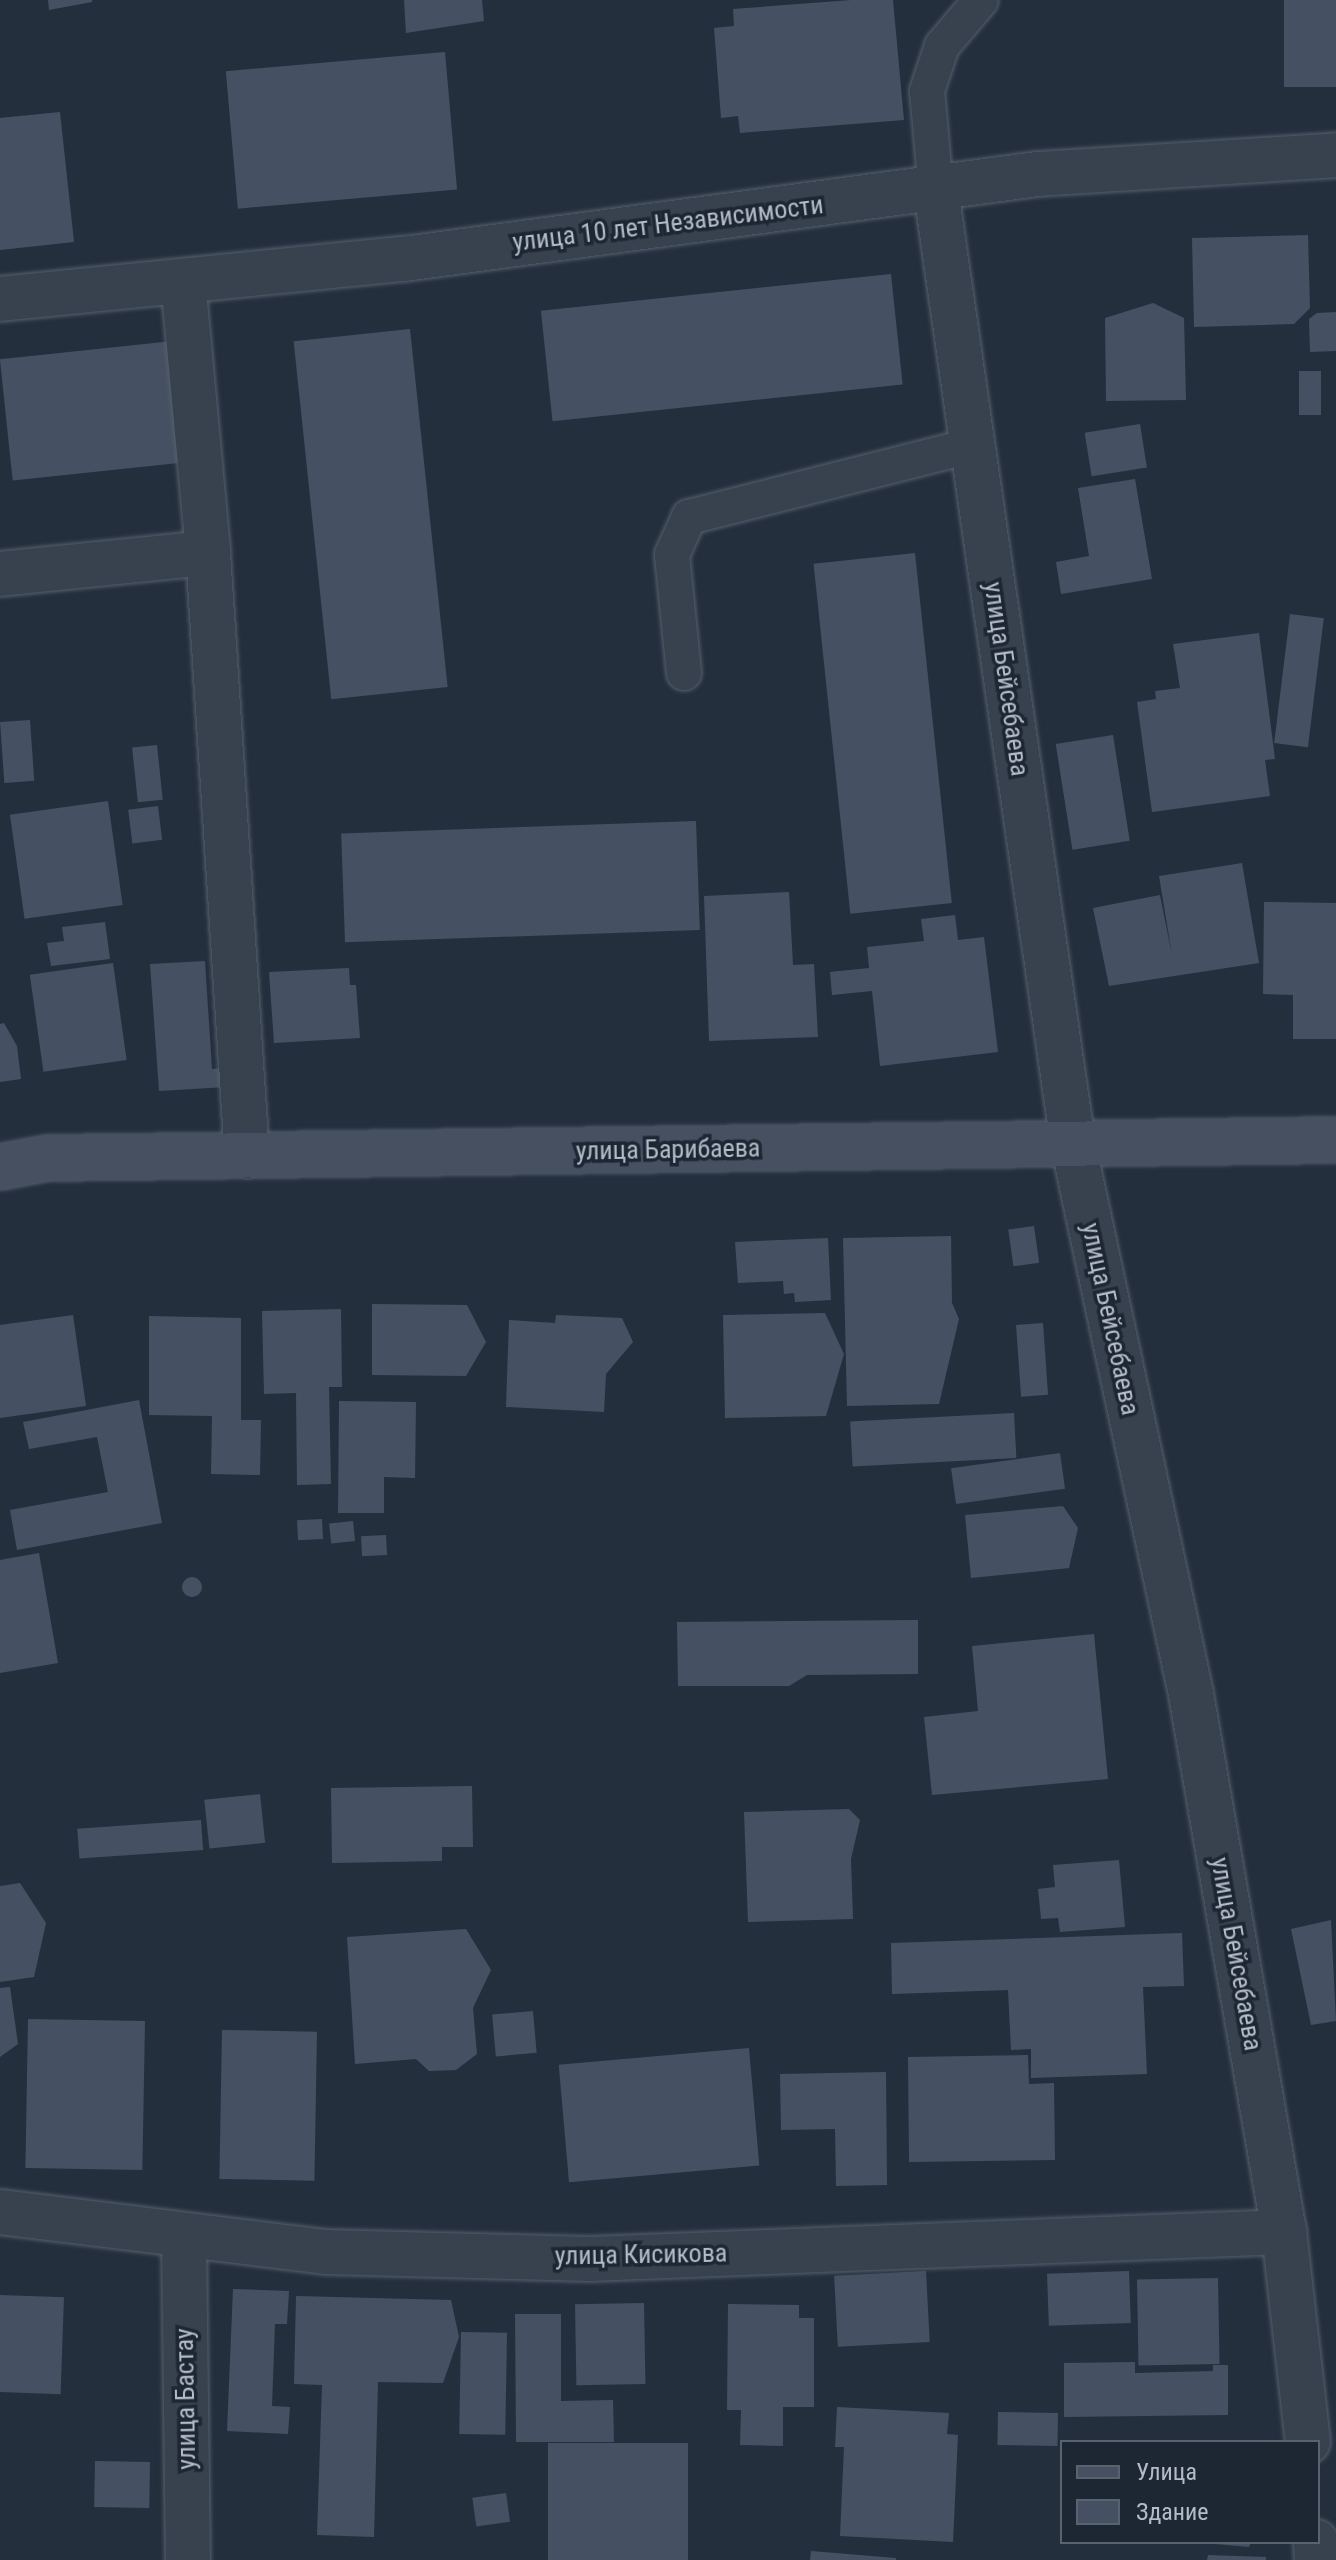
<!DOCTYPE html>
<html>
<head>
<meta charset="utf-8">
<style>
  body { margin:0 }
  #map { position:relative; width:1336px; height:2560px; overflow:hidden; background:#242f3e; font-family:"Roboto Condensed",sans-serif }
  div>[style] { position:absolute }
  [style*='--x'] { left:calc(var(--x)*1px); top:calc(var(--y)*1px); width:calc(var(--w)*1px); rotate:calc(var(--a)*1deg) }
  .building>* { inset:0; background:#455162; transform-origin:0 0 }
  .round { border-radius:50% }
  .roads { filter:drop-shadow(0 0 2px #565f6c) drop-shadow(0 0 2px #565f6c) }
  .lane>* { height:34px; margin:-17px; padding:0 17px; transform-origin:17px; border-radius:17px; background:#38414e }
  .street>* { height:44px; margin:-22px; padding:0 22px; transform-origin:22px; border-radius:22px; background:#38414e }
  .secondary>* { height:44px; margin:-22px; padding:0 22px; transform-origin:22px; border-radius:22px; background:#465061 }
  span { translate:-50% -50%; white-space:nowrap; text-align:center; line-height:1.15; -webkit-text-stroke:7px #1d2633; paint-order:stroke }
  .street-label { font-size:26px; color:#b4bcc9 }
  .legend { position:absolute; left:1060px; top:2440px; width:260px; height:104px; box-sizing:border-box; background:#1d2633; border:2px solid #59626f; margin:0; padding:10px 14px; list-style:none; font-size:24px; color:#b4bcc9 }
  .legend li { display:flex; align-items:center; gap:16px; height:40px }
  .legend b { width:40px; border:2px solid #59626f }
</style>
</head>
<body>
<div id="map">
  <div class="building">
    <i style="clip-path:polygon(48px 0,92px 0,92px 2px,49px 10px)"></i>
    <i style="clip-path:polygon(404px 0,482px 0,484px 21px,406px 33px)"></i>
    <i style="clip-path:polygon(851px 0,893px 0,904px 120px,740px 133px,738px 116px,721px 118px,714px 28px,734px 26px,733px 9px)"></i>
    <i style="left:1284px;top:0;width:52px;height:87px"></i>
    <i style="left:445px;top:52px;width:138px;height:220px;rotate:85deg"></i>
    <i style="clip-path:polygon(60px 112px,74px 242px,0 250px,0 118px)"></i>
    <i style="clip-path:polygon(1308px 235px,1310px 308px,1294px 324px,1194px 327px,1192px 238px)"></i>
    <i style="left:891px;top:274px;width:111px;height:352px;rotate:84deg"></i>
    <i style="clip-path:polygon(1153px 303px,1184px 318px,1186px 400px,1106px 401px,1105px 318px)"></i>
    <i style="clip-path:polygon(1336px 312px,1336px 351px,1310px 352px,1309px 319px,1317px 313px)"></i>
    <i style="left:410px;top:329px;width:360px;height:117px;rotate:84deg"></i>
    <i style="left:173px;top:341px;width:122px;height:174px;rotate:84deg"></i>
    <i style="left:1299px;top:371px;width:22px;height:44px"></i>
    <i style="left:1140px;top:424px;width:44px;height:56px;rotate:81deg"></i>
    <i style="clip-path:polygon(1135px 479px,1152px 579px,1061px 594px,1056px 562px,1089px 556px,1078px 488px)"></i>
    <i style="left:915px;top:553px;width:352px;height:102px;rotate:84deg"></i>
    <i style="left:1290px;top:614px;width:34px;height:130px;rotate:7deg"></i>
    <i style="clip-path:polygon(1259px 633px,1275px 759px,1265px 760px,1270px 796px,1152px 812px,1137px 702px,1156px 699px,1155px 691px,1180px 688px,1173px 644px)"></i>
    <i style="left:30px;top:720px;width:61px;height:30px;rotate:86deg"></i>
    <i style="left:1113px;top:735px;width:107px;height:58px;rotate:81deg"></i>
    <i style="left:157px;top:745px;width:55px;height:25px;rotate:84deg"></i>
    <i style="left:108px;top:801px;width:105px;height:99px;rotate:82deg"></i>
    <i style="left:158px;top:806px;width:34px;height:30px;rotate:83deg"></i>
    <i style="left:696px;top:821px;width:109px;height:355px;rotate:88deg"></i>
    <i style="clip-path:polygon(1242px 863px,1259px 963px,1109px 986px,1093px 908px,1160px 895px,1172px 955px,1159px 876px)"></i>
    <i style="clip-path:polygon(789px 892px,793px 965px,814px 964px,818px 1037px,709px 1041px,704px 896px)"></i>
    <i style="clip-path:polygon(1264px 902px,1336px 903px,1336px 1039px,1293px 1039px,1293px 995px,1263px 994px)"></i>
    <i style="clip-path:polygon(955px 915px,958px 940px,984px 937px,998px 1052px,880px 1066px,872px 991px,832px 995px,830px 972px,869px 968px,867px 947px,924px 941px,921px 919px)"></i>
    <i style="clip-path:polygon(105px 922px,110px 959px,51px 966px,47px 943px,64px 941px,62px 927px)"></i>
    <i style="clip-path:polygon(205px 961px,212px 1069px,225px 1068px,226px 1087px,159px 1091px,150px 964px)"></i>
    <i style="left:113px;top:963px;width:98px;height:84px;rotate:82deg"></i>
    <i style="clip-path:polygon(349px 968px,350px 985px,356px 985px,360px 1038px,274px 1043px,269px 972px)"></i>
    <i style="clip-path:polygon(4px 1023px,17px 1046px,21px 1079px,0 1082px,0 1024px)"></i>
    <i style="left:1034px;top:1226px;width:37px;height:26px;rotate:82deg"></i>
    <i style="clip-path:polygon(951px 1236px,952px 1303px,959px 1319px,939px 1404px,847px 1406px,843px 1238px)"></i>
    <i style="clip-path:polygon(828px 1238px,831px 1300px,795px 1302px,794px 1293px,784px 1294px,783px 1281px,738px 1283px,735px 1242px)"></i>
    <i style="clip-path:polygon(372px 1304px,467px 1305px,486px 1342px,466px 1376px,372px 1375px)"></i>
    <i style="clip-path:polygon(341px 1309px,342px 1387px,329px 1387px,331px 1484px,297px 1485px,296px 1393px,264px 1394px,262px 1311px)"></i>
    <i style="clip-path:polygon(825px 1313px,844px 1354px,826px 1416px,725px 1418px,723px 1315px)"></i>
    <i style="clip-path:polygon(73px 1315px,86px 1406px,0 1418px,0 1325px)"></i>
    <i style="clip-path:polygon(556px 1315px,622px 1318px,633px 1342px,606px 1374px,604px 1412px,506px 1407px,509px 1320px,555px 1323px)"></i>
    <i style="clip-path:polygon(149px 1316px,241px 1318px,241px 1420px,261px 1420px,260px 1475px,211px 1474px,212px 1416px,149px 1415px)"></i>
    <i style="left:1043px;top:1323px;width:72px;height:27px;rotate:86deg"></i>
    <i style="clip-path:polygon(139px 1400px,162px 1523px,17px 1550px,10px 1510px,108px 1492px,97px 1437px,29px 1449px,23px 1422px)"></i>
    <i style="clip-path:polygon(339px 1401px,416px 1402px,415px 1478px,384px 1477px,384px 1513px,338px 1513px)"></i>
    <i style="left:1014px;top:1413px;width:45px;height:164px;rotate:87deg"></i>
    <i style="left:1060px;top:1453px;width:36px;height:110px;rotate:82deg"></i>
    <i style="clip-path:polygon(1063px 1506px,1078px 1528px,1069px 1568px,971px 1578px,965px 1515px)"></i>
    <i style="left:322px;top:1519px;width:20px;height:25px;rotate:87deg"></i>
    <i style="left:353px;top:1521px;width:20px;height:24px;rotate:84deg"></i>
    <i style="left:386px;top:1535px;width:20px;height:25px;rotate:87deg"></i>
    <i style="clip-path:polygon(39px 1553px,58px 1663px,0 1673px,0 1560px)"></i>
    <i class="round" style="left:182px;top:1577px;width:20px;height:20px"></i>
    <i style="clip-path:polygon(918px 1620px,918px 1674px,807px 1675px,789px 1686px,678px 1686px,677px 1622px)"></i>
    <i style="clip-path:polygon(1094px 1634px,1108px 1779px,932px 1795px,924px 1717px,978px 1711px,972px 1646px)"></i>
    <i style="clip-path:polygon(472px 1786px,473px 1847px,442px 1847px,442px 1861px,332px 1863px,331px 1788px)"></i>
    <i style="left:260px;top:1794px;width:49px;height:56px;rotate:84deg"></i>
    <i style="clip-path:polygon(849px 1809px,860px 1820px,851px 1859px,853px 1919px,748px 1922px,744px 1812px)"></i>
    <i style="left:201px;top:1820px;width:30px;height:124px;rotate:86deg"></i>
    <i style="clip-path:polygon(1119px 1860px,1125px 1927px,1060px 1932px,1058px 1918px,1041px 1919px,1038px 1889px,1055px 1887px,1053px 1865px)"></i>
    <i style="clip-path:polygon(20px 1883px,46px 1923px,34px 1977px,0 1982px,0 1886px)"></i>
    <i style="clip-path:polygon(1331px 1920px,1336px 2021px,1311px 2025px,1291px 1929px)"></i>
    <i style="clip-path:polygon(466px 1929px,491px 1970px,473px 2008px,477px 2054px,456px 2070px,429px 2071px,416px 2059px,355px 2064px,347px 1937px)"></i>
    <i style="clip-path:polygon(1182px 1933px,1184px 1986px,1143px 1987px,1147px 2074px,1031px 2078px,1031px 2049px,1011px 2050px,1008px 1990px,892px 1994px,891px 1943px)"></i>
    <i style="clip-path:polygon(10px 1987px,18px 2044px,0 2057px,0 1988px)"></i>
    <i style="left:533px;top:2011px;width:42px;height:41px;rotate:85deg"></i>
    <i style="left:28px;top:2019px;width:117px;height:149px;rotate:1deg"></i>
    <i style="left:222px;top:2030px;width:95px;height:149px;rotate:1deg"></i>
    <i style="left:749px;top:2048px;width:118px;height:191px;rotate:85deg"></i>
    <i style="clip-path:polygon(1028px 2055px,1029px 2084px,1054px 2083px,1055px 2160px,909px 2162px,908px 2057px)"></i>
    <i style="clip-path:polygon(886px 2072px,887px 2185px,836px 2186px,835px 2129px,781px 2130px,780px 2074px)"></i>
    <i style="left:926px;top:2271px;width:71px;height:92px;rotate:87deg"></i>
    <i style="left:1129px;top:2271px;width:52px;height:82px;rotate:88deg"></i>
    <i style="left:1218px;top:2278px;width:86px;height:81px;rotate:89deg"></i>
    <i style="clip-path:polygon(233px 2289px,289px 2291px,287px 2324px,275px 2324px,272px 2406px,290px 2407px,288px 2434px,227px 2431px)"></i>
    <i style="left:0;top:2295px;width:64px;height:97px;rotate:2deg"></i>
    <i style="clip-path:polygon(296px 2296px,451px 2300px,459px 2337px,443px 2383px,378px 2382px,374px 2537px,317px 2535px,322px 2385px,294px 2384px)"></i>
    <i style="left:644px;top:2303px;width:81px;height:69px;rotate:89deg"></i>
    <i style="clip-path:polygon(728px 2304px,799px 2305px,799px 2318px,814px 2318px,814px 2407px,783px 2407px,783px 2446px,740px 2445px,741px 2410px,727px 2410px)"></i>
    <i style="clip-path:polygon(515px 2314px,561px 2314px,561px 2401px,613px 2400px,614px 2442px,516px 2442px)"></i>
    <i style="left:461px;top:2332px;width:46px;height:102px;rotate:1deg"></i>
    <i style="clip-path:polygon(1135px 2362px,1135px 2373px,1213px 2371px,1213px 2365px,1228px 2365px,1228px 2415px,1064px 2417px,1064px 2363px)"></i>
    <i style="clip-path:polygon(837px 2407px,949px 2413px,947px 2434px,958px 2435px,953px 2542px,840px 2536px,844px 2447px,835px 2447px)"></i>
    <i style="left:998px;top:2412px;width:60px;height:33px;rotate:1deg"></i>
    <i style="left:548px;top:2443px;width:140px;height:117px"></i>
    <i style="left:95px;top:2461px;width:55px;height:46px;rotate:1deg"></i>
    <i style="left:506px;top:2493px;width:29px;height:34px;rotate:82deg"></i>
    <i style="clip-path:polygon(1192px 2542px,1251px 2542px,1249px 2547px)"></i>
    <i style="clip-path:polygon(811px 2551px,896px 2558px,896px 2560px,810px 2560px)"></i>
    <i style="clip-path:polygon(1208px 2555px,1266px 2557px,1266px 2560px,1207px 2560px)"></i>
  </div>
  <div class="roads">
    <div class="lane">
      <i style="--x:936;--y:191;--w:100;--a:-95.1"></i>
      <i style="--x:927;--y:91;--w:47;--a:-71.6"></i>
      <i style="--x:942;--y:46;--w:60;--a:-49.7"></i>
      <i style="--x:684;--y:673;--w:119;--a:-95.8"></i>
      <i style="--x:672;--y:555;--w:42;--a:-65.9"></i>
      <i style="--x:689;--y:517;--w:293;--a:-14.2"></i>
    </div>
    <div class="street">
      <i style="--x:936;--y:191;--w:963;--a:81.82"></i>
      <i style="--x:1073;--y:1144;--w:563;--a:77.89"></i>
      <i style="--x:1191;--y:1694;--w:546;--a:80.19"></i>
      <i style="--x:1284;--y:2232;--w:211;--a:83.5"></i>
      <i style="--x:183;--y:281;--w:273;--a:84.7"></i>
      <i style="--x:208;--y:553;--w:604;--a:86.3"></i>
      <i style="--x:0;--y:299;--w:406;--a:-5.7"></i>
      <i style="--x:404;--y:259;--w:640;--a:-7.64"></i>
      <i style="--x:1038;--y:174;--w:299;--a:-3.6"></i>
      <i style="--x:0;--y:574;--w:209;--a:-5.8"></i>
      <i style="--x:0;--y:2212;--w:327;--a:7"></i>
      <i style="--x:325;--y:2252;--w:265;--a:1.5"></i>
      <i style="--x:590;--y:2259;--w:695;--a:-2.23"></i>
      <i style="--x:184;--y:2239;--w:321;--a:89.3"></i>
      <i style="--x:1316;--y:2542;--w:18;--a:87"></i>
    </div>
    <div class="secondary">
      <i style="--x:0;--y:1167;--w:49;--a:-10.6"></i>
      <i style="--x:48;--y:1158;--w:1288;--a:-0.8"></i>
    </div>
  </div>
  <div class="street-label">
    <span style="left:668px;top:224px;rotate:-7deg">улица 10 лет Независимости</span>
    <span style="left:1006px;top:679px;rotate:82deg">улица Бейсебаева</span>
    <span style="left:668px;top:1150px;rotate:-1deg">улица Барибаева</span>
    <span style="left:1110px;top:1319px;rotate:78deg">улица Бейсебаева</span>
    <span style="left:1236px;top:1954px;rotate:80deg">улица Бейсебаева</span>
    <span style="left:641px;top:2255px;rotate:-1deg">улица Кисикова</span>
    <span style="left:186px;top:2399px;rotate:-91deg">улица Бастау</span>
  </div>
  <ul class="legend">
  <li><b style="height:10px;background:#465061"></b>Улица</li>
  <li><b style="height:22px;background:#455162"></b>Здание</li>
  </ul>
</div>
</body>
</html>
